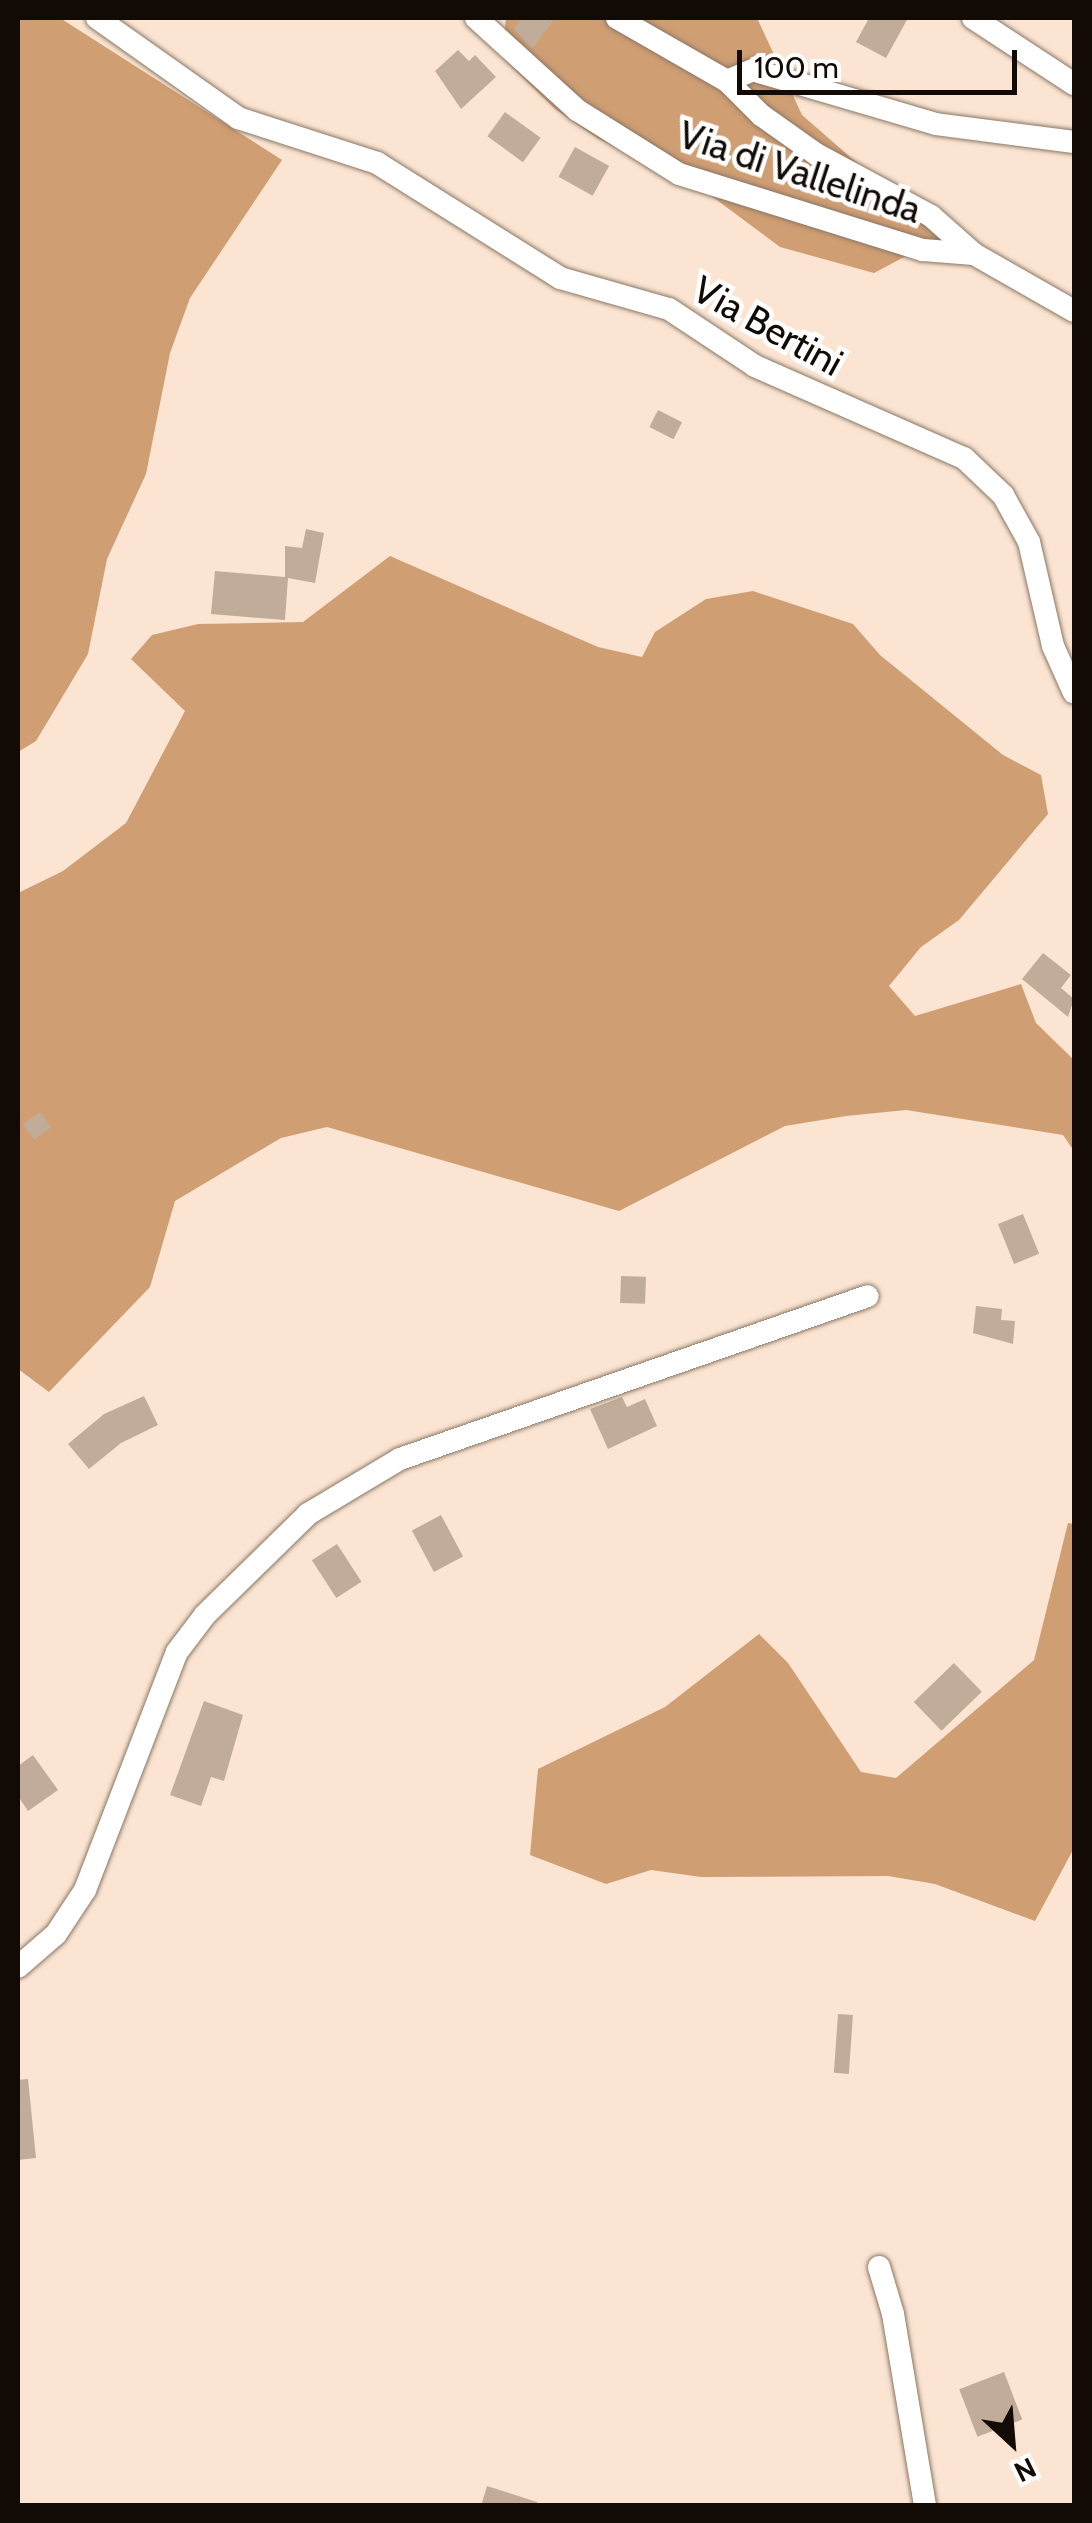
<!DOCTYPE html>
<html>
<head>
<meta charset="utf-8">
<style>
  body { margin:0 }
  #map { position:relative; width:1092px; height:2523px; overflow:hidden; background:#fbe5d2; font-family:Cabin,sans-serif }
  div>[style] { position:absolute }
  [style*='--x'] { left:calc(var(--x)*1px); top:calc(var(--y)*1px); width:calc(var(--w)*1px); rotate:calc(var(--a)*1deg) }
  .forest>* { inset:0; background:#cf9e73 }
  .building>* { inset:0; background:#c1ac9a; transform-origin:0 0 }
  .roads { filter:drop-shadow(0 0 2px #8b7766) drop-shadow(0 0 2px #8b7766) }
  .street>* { height:22px; margin:-11px; padding:0 11px; transform-origin:11px; border-radius:11px; background:#fff }
  span { translate:-50% -50%; white-space:nowrap; text-align:center; line-height:1.15; -webkit-text-stroke:9px #fff; paint-order:stroke }
  .street-label { font-size:38px; color:#120a05 }
  .frame { position:absolute; inset:0; border:20px solid #120a05; pointer-events:none }
  .north { position:absolute; left:962px; top:2393px; width:100px; height:100px; -webkit-text-stroke:8px #fff; paint-order:stroke; rotate:154deg; font-size:28px; font-weight:700; line-height:40px; text-align:center; color:#120a05 }
  .north::after { content:''; display:block; margin:auto; width:35px; height:45px; background:#120a05; clip-path:polygon(50% 0,100% 100%,50% 72%,0 100%) }
  .scale { position:absolute; left:737px; top:50px; width:280px; height:45px; box-sizing:border-box; border:5px solid #120a05; border-top:0; padding-left:12px; font-size:30px; line-height:35px; white-space:nowrap; color:#120a05; -webkit-text-stroke:8px #fff; paint-order:stroke }
</style>
</head>
<body>
<div id="map">
  <div class="forest">
    <i style="clip-path:polygon(18px 18px,60px 18px,282px 160px,190px 298px,170px 353px,146px 474px,107px 559px,88px 654px,36px 741px,18px 752px)"></i>
    <i style="clip-path:polygon(506px 18px,757px 18px,802px 115px,942px 237px,874px 273px,780px 247px,702px 189px,597px 138px,555px 109px,502px 57px)"></i>
    <i style="clip-path:polygon(390px 556px,598px 647px,642px 657px,655px 632px,706px 599px,753px 591px,853px 624px,880px 655px,1003px 755px,1041px 775px,1048px 814px,959px 920px,921px 947px,889px 986px,915px 1016px,1021px 984px,1036px 1023px,1074px 1060px,1074px 1151px,1063px 1135px,906px 1110px,846px 1116px,785px 1126px,619px 1211px,327px 1127px,281px 1138px,175px 1201px,150px 1287px,49px 1392px,18px 1369px,18px 893px,63px 871px,126px 823px,185px 711px,131px 659px,152px 635px,198px 624px,303px 622px)"></i>
    <i style="clip-path:polygon(1068px 1523px,1074px 1524px,1074px 1848px,1035px 1921px,935px 1884px,888px 1876px,701px 1877px,651px 1870px,606px 1884px,530px 1855px,538px 1769px,665px 1707px,759px 1634px,788px 1663px,861px 1772px,896px 1778px,1034px 1660px)"></i>
  </div>
  <div class="building">
    <i style="clip-path:polygon(524px 18px,555px 18px,532px 49px,513px 28px)"></i>
    <i style="clip-path:polygon(869px 18px,908px 18px,886px 58px,856px 42px)"></i>
    <i style="clip-path:polygon(458px 50px,469px 61px,475px 55px,496px 77px,461px 109px,435px 71px)"></i>
    <i style="left:505px;top:112px;width:44px;height:30px;rotate:36deg"></i>
    <i style="left:575px;top:147px;width:39px;height:34px;rotate:29deg"></i>
    <i style="left:658px;top:410px;width:27px;height:19px;rotate:27deg"></i>
    <i style="clip-path:polygon(306px 529px,324px 533px,315px 583px,288px 578px,285px 620px,211px 614px,215px 571px,285px 577px,285px 546px,302px 548px)"></i>
    <i style="clip-path:polygon(1043px 953px,1071px 975px,1061px 988px,1074px 999px,1068px 1017px,1022px 979px)"></i>
    <i style="left:40px;top:1112px;width:19px;height:21px;rotate:54deg"></i>
    <i style="left:1023px;top:1214px;width:43px;height:27px;rotate:68deg"></i>
    <i style="left:621px;top:1276px;width:25px;height:27px;rotate:2deg"></i>
    <i style="clip-path:polygon(976px 1306px,1002px 1309px,1001px 1320px,1015px 1321px,1013px 1344px,973px 1333px)"></i>
    <i style="clip-path:polygon(144px 1396px,158px 1425px,121px 1443px,89px 1469px,68px 1444px,104px 1414px)"></i>
    <i style="clip-path:polygon(622px 1397px,627px 1407px,645px 1399px,657px 1426px,608px 1449px,590px 1409px)"></i>
    <i style="left:441px;top:1515px;width:47px;height:33px;rotate:62deg"></i>
    <i style="left:337px;top:1544px;width:45px;height:30px;rotate:57deg"></i>
    <i style="left:954px;top:1663px;width:40px;height:56px;rotate:46deg"></i>
    <i style="clip-path:polygon(204px 1701px,243px 1715px,224px 1781px,211px 1777px,201px 1806px,170px 1795px)"></i>
    <i style="clip-path:polygon(33px 1755px,58px 1790px,28px 1811px,18px 1796px,18px 1766px)"></i>
    <i style="left:838px;top:2014px;width:15px;height:59px;rotate:4deg"></i>
    <i style="clip-path:polygon(28px 2079px,36px 2158px,18px 2160px,18px 2080px)"></i>
    <i style="left:1004px;top:2372px;width:51px;height:48px;rotate:69deg"></i>
    <i style="clip-path:polygon(487px 2486px,537px 2502px,537px 2506px,481px 2506px)"></i>
  </div>
  <div class="roads">
    <div class="street">
      <i style="--x:97;--y:18;--w:173;--a:35.3"></i>
      <i style="--x:238;--y:118;--w:146;--a:17.9"></i>
      <i style="--x:377;--y:163;--w:216;--a:32.1"></i>
      <i style="--x:560;--y:278;--w:113;--a:15.9"></i>
      <i style="--x:669;--y:309;--w:103;--a:33.5"></i>
      <i style="--x:755;--y:366;--w:228;--a:23.8"></i>
      <i style="--x:964;--y:458;--w:54;--a:43.5"></i>
      <i style="--x:1003;--y:495;--w:54;--a:61"></i>
      <i style="--x:1029;--y:542;--w:107;--a:77"></i>
      <i style="--x:1053;--y:646;--w:51;--a:65.9"></i>
      <i style="--x:476;--y:18;--w:137;--a:42.3"></i>
      <i style="--x:577;--y:110;--w:120;--a:32.1"></i>
      <i style="--x:679;--y:174;--w:256;--a:17.3"></i>
      <i style="--x:923;--y:250;--w:51;--a:4.5"></i>
      <i style="--x:617;--y:18;--w:127;--a:29.8"></i>
      <i style="--x:973;--y:18;--w:121;--a:33.2"></i>
      <i style="--x:1074;--y:142;--w:139;--a:-172.6"></i>
      <i style="--x:936;--y:124;--w:191;--a:-163.6"></i>
      <i style="--x:753;--y:70;--w:28;--a:157"></i>
      <i style="--x:727;--y:81;--w:48;--a:45"></i>
      <i style="--x:761;--y:115;--w:67;--a:35.3"></i>
      <i style="--x:816;--y:154;--w:131;--a:28.3"></i>
      <i style="--x:931;--y:216;--w:57;--a:41.5"></i>
      <i style="--x:974;--y:254;--w:115;--a:29.7"></i>
      <i style="--x:18;--y:1967;--w:50;--a:-41"></i>
      <i style="--x:56;--y:1934;--w:53;--a:-56.6"></i>
      <i style="--x:85;--y:1890;--w:255;--a:-68.9"></i>
      <i style="--x:177;--y:1652;--w:46;--a:-52.9"></i>
      <i style="--x:205;--y:1615;--w:144;--a:-44.4"></i>
      <i style="--x:308;--y:1514;--w:107;--a:-30.9"></i>
      <i style="--x:400;--y:1459;--w:495;--a:-19.2"></i>
      <i style="--x:879;--y:2267;--w:49;--a:73.4"></i>
      <i style="--x:893;--y:2314;--w:195;--a:80.5"></i>
    </div>
  </div>
  <div class="street-label">
    <span style="left:800px;top:172px;rotate:18deg">Via di Vallelinda</span>
    <span style="left:768px;top:326px;rotate:29deg">Via Bertini</span>
  </div>
  <div class="frame"></div>
  <div class="north">N</div>
  <div class="scale">100 m</div>
</div>
</body>
</html>
